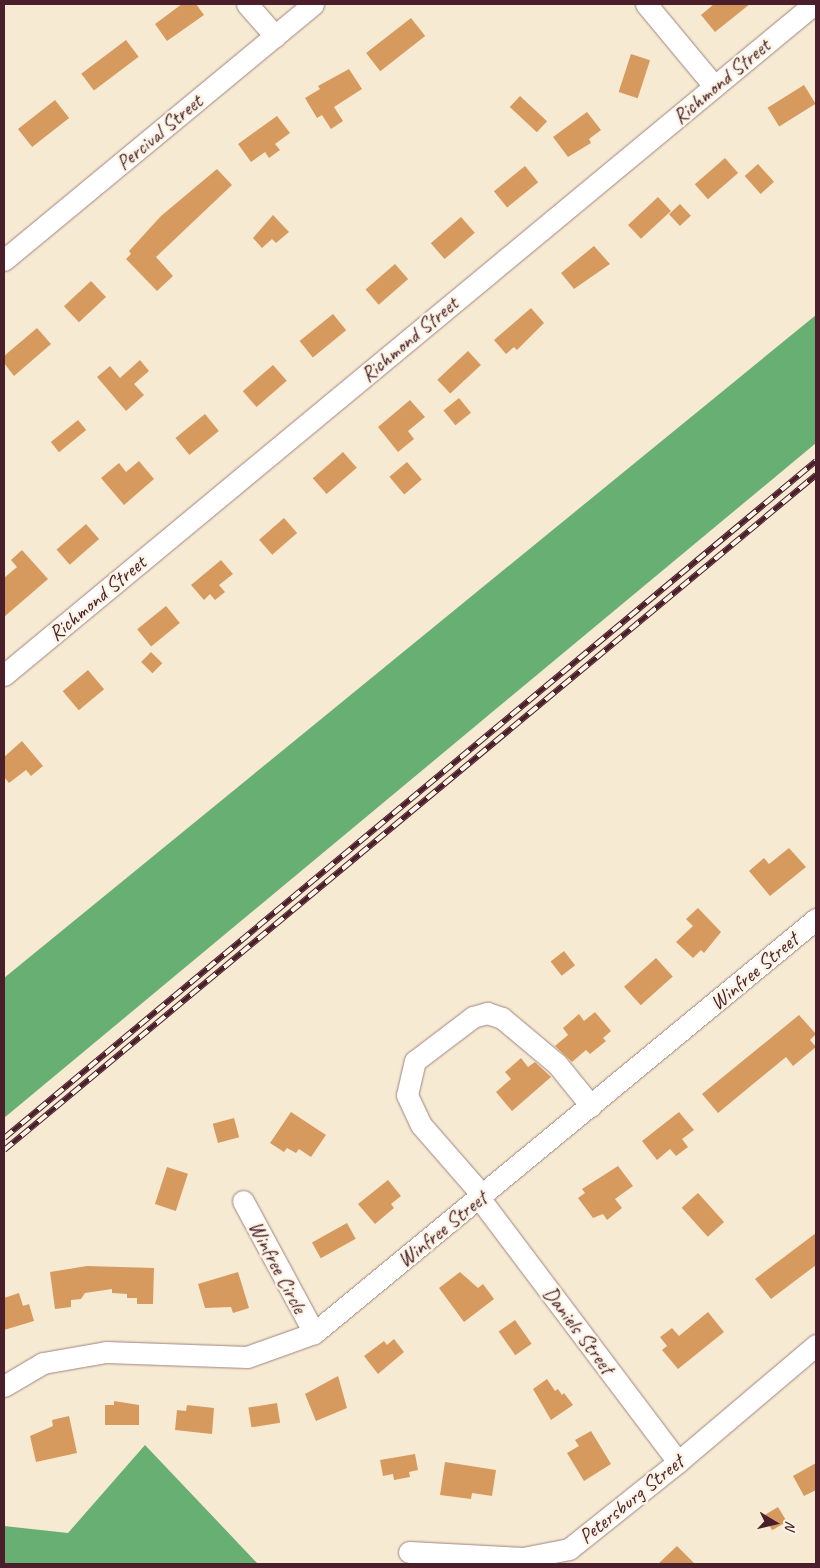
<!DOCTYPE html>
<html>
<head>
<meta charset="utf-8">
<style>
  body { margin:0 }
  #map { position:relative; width:820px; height:1568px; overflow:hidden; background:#f7ead3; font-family:Caveat,sans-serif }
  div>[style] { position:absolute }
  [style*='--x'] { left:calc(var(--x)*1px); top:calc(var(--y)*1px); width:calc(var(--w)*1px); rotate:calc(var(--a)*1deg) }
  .forest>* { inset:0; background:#68af74 }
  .building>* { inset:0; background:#d69a5f; transform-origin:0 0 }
  .roads { filter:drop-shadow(0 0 1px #a0847f) drop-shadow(0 0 1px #a0847f) }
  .minor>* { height:21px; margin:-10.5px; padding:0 10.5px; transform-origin:10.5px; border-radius:10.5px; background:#fff }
  .rail>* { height:5.5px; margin-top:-2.75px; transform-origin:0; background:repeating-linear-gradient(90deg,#fcf5e5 0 11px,#4a1f2b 0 22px); box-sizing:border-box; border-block:1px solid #4a1f2b }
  span { translate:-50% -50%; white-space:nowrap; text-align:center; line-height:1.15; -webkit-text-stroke:5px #fcf5e5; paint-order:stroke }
  .street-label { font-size:21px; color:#4a1f2b }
  .frame { position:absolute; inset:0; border:5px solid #4a1f2b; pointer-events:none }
  .north { position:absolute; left:750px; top:1498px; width:50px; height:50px; -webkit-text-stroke:4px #fcf5e5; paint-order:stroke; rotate:99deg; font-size:14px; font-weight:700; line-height:20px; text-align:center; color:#4a1f2b }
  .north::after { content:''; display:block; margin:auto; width:18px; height:22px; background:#4a1f2b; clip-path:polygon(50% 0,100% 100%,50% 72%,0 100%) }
</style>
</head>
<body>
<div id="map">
  <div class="forest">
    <i style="clip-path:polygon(816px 315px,816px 443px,4px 1118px,4px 978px)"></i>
    <i style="clip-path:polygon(145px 1445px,258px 1564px,4px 1564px,4px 1526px,68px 1533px)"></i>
  </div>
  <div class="building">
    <i style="clip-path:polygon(182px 4px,196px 4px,204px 15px,167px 41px,155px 24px)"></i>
    <i style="clip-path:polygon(714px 4px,750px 4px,715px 32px,701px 15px)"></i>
    <i style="left:411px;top:18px;width:23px;height:57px;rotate:52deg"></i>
    <i style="left:126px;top:40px;width:21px;height:56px;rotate:53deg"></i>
    <i style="left:631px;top:54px;width:20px;height:40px;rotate:18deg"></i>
    <i style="clip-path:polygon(349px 69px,362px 89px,334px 107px,343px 121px,331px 129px,322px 115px,317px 118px,305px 98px,320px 89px,318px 86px)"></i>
    <i style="left:804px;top:85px;width:22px;height:43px;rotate:58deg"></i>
    <i style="left:520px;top:96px;width:37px;height:15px;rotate:43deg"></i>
    <i style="left:55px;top:100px;width:23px;height:47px;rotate:52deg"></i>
    <i style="clip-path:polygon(587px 112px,601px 130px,589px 139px,591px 143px,568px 157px,553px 137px)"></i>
    <i style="clip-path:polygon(277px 116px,290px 133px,275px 144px,280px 150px,269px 158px,265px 152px,251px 162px,238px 144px)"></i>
    <i style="left:725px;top:158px;width:20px;height:40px;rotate:49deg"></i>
    <i style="left:758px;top:164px;width:24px;height:18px;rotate:48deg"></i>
    <i style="left:525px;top:166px;width:21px;height:40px;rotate:51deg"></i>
    <i style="clip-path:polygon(217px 169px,232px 185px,156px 257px,173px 276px,157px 291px,126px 259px,131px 254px,129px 251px,161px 216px)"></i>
    <i style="left:658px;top:197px;width:19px;height:41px;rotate:47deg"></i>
    <i style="left:680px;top:204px;width:16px;height:15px;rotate:47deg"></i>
    <i style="clip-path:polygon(273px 215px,289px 232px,276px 243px,272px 239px,262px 248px,253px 238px)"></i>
    <i style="left:461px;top:217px;width:21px;height:40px;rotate:49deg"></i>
    <i style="clip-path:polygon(594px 246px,610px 264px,574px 289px,561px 273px)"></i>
    <i style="left:395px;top:264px;width:20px;height:39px;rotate:49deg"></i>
    <i style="left:91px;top:281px;width:22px;height:37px;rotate:47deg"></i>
    <i style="clip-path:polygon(531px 308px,544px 323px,517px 350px,514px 347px,506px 354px,494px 340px)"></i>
    <i style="left:333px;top:314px;width:21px;height:43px;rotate:51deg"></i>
    <i style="clip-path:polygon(37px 328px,51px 344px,14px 376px,4px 363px,4px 356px)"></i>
    <i style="left:468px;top:351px;width:19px;height:42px;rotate:47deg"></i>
    <i style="clip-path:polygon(140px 360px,149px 371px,134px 384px,144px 395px,126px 411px,97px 377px,110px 366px,120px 378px)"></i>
    <i style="left:273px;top:365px;width:21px;height:40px;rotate:49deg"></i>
    <i style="left:459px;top:398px;width:19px;height:20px;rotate:51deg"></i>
    <i style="clip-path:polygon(410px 400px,425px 417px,408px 431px,414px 439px,398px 452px,378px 427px)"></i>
    <i style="left:205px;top:414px;width:22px;height:38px;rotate:51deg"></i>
    <i style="left:78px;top:420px;width:13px;height:35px;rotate:51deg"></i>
    <i style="left:343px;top:452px;width:21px;height:40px;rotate:49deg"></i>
    <i style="clip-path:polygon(139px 461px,154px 479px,124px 505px,101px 478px,119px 463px,126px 472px)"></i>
    <i style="left:407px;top:462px;width:23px;height:23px;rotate:50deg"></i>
    <i style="left:284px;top:518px;width:20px;height:33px;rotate:49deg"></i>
    <i style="left:86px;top:524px;width:20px;height:39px;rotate:49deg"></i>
    <i style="clip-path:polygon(22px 550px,48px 579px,4px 617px,4px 578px,17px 567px,11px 560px)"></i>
    <i style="clip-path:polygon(221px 560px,233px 574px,219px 585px,225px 592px,215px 600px,210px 594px,204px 600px,191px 585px)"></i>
    <i style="left:166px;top:606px;width:22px;height:37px;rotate:51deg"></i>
    <i style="left:151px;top:652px;width:16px;height:14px;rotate:45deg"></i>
    <i style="left:88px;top:670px;width:25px;height:33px;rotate:50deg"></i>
    <i style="clip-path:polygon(22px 741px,43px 766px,31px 776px,26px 770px,9px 783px,4px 777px,4px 757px)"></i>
    <i style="clip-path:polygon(789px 848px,806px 867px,770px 896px,749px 871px,764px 858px,769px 864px)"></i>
    <i style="clip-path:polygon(698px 908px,721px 932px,704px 953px,701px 950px,693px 958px,676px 942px,693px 926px,686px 919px)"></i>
    <i style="left:564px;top:951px;width:18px;height:17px;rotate:52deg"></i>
    <i style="left:656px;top:958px;width:25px;height:43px;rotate:48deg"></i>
    <i style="clip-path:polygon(595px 1012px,611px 1031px,603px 1038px,606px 1041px,590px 1054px,586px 1050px,572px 1062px,555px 1046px,568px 1035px,563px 1028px,579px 1014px,584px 1021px)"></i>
    <i style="clip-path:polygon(799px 1015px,816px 1034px,810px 1040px,816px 1047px,793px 1066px,786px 1057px,718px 1113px,702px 1094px)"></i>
    <i style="clip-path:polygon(521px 1058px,528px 1067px,535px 1062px,551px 1077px,512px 1111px,496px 1092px,511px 1079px,505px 1072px)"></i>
    <i style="clip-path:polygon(291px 1112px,326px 1135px,311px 1157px,299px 1149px,296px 1153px,287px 1148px,284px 1152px,270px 1143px)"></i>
    <i style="clip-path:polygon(679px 1112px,694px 1130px,682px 1139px,688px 1147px,676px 1156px,670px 1149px,657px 1160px,642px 1141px)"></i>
    <i style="left:234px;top:1118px;width:20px;height:22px;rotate:75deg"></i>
    <i style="clip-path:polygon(618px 1166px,633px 1186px,615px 1199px,622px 1208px,607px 1220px,603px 1214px,593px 1218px,578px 1198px,585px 1193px,582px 1189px)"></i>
    <i style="left:167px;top:1167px;width:22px;height:39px;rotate:18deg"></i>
    <i style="clip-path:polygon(388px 1180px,401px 1196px,391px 1204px,394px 1208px,375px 1224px,358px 1204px)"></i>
    <i style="left:698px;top:1193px;width:39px;height:22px;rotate:48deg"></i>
    <i style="left:347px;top:1223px;width:18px;height:40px;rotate:61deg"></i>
    <i style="clip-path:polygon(816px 1233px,816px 1265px,771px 1299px,755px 1279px)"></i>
    <i style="clip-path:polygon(87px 1266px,154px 1268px,153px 1304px,137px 1304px,137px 1298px,127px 1298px,127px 1294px,112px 1293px,112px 1289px,85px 1293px,81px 1299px,71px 1300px,71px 1307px,55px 1309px,50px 1272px)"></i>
    <i style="clip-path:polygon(238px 1272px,249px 1308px,233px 1313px,231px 1307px,205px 1308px,198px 1284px)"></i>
    <i style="clip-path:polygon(460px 1272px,478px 1288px,483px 1284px,494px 1299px,464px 1322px,439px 1288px)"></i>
    <i style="clip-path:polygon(19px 1293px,23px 1306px,29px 1304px,34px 1321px,4px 1330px,4px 1298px)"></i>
    <i style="clip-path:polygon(708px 1312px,724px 1332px,678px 1369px,662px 1350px,667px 1346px,660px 1337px,672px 1328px,679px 1336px)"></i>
    <i style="left:515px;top:1320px;width:29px;height:20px;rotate:55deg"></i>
    <i style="clip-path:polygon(394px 1339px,404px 1352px,378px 1374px,364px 1356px,384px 1341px,387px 1345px)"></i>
    <i style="clip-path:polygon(338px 1376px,347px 1408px,316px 1421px,305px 1394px)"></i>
    <i style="clip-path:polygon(547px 1379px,555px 1391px,558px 1389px,562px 1395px,564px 1393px,573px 1405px,551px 1420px,533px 1389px)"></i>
    <i style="clip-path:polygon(114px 1401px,139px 1405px,139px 1425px,105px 1425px,105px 1405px,114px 1405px)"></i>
    <i style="left:277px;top:1403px;width:20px;height:29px;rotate:81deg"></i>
    <i style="clip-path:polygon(187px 1405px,214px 1408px,212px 1434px,175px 1430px,177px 1410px,186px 1411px)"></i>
    <i style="clip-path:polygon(69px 1416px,77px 1453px,36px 1462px,30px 1436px,53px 1426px,52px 1420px)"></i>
    <i style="clip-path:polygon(591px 1431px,611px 1464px,584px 1481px,567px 1453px,579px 1446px,575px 1440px)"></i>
    <i style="clip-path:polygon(415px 1454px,418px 1470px,409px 1472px,410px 1477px,394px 1480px,393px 1474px,383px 1476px,380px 1460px)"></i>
    <i style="clip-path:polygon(445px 1462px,496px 1470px,492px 1496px,472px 1493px,471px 1499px,440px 1495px)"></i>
    <i style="clip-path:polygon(816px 1463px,816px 1490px,804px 1496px,793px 1476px)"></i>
    <i style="left:778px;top:1507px;width:17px;height:17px;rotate:59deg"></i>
    <i style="clip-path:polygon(677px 1546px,695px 1564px,658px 1564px)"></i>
  </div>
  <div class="roads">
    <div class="minor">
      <i style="--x:247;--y:4;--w:43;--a:48.8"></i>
      <i style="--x:646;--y:4;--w:107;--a:50.3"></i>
      <i style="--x:4;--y:260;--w:401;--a:-39.6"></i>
      <i style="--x:4;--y:675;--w:1052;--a:-39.64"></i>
      <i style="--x:483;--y:1196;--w:94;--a:-131.1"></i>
      <i style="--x:421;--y:1125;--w:33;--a:-115"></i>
      <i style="--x:407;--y:1095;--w:35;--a:-77"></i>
      <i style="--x:415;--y:1061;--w:73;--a:-37.2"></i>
      <i style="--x:473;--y:1017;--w:15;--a:-16"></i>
      <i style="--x:487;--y:1013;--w:16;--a:18"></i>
      <i style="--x:502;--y:1018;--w:72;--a:39.9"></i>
      <i style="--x:557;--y:1064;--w:54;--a:51"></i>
      <i style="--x:480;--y:1199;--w:329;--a:53"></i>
      <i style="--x:243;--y:1201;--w:150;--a:61.7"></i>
      <i style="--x:4;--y:1386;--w:45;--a:-30.5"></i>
      <i style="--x:43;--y:1363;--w:64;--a:-9.9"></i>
      <i style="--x:106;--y:1352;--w:141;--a:2"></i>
      <i style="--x:247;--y:1357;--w:71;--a:-19.7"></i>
      <i style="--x:314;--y:1333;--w:651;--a:-39.51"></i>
      <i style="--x:409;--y:1552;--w:114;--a:3"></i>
      <i style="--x:523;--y:1558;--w:47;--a:-11.1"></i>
      <i style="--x:569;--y:1549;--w:139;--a:-38.6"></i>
      <i style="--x:678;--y:1462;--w:181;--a:-40.3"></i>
    </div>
  </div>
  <div class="rail">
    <i style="--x:4;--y:1138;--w:1057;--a:-39.82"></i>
    <i style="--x:4;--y:1150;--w:1056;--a:-39.74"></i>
  </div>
  <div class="street-label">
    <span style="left:721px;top:81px;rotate:-40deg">Richmond Street</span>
    <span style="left:159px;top:132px;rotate:-40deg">Percival Street</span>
    <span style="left:409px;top:339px;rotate:-40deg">Richmond Street</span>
    <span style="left:97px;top:598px;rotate:-40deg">Richmond Street</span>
    <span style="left:754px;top:971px;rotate:-40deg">Winfree Street</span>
    <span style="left:442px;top:1229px;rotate:-39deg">Winfree Street</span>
    <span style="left:278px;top:1267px;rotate:62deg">Winfree Circle</span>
    <span style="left:579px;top:1330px;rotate:53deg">Daniels Street</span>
    <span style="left:631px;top:1499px;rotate:-39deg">Petersburg Street</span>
  </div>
  <div class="frame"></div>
  <div class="north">N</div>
</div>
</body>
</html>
